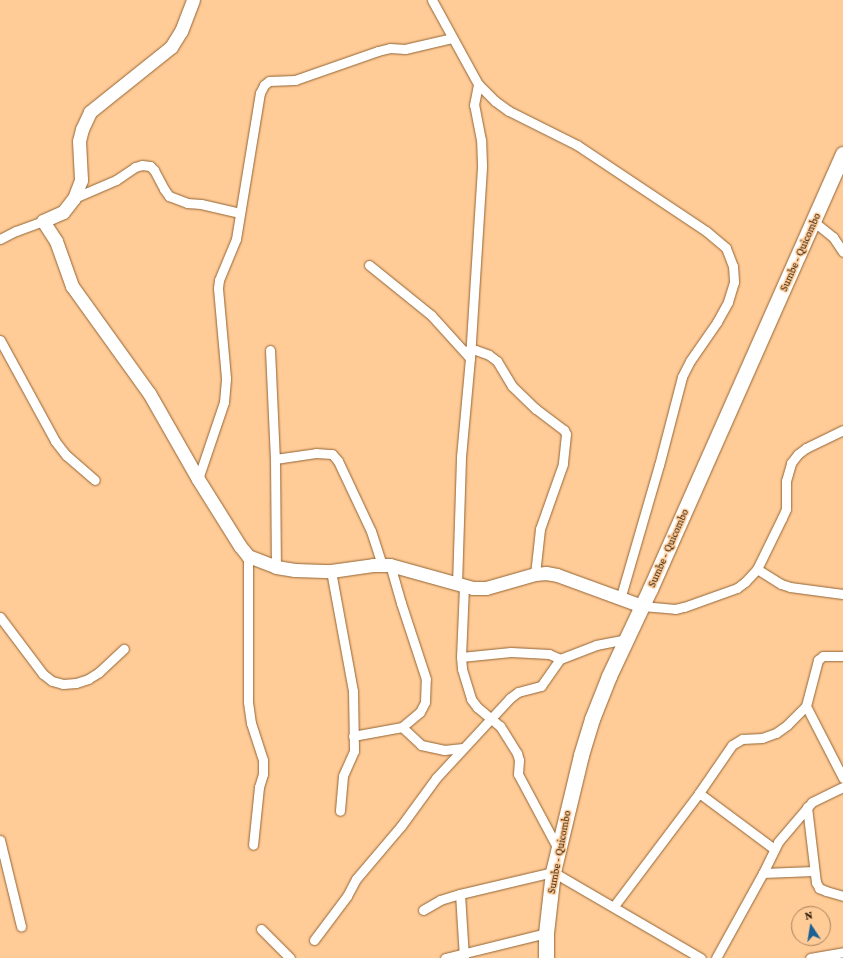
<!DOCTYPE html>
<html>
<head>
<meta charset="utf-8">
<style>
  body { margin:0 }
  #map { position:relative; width:843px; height:958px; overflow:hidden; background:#ffcb97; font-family:"Crimson Pro",serif }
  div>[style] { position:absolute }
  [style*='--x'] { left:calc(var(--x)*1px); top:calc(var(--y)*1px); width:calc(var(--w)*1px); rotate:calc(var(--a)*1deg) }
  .roads { filter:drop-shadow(0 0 1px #936533) drop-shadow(0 0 1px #936533) }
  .street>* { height:9px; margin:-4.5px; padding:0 4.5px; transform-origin:4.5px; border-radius:4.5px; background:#fff }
  .secondary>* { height:13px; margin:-6.5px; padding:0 6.5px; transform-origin:6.5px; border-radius:6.5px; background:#fff }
  .primary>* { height:15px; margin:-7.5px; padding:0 7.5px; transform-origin:7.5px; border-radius:7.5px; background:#fff }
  span { translate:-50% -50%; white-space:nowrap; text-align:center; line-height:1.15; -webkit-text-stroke:3px #ffcb97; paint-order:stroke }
  .street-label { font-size:11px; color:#2a1703 }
  .north { position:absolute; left:791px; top:906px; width:40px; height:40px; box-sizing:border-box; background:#ffcb97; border:1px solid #aa835c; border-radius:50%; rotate:348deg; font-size:11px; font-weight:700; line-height:16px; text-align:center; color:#2a1703 }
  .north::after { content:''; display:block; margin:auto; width:14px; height:18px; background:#1b6095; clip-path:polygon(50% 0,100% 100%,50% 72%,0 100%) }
</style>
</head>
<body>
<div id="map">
  <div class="roads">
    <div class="street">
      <i style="--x:432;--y:0;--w:96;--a:61.3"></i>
      <i style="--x:478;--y:84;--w:24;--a:45"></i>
      <i style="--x:495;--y:101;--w:17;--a:36"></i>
      <i style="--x:509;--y:111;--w:76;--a:26.6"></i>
      <i style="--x:577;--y:145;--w:155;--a:33.7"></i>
      <i style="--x:706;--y:231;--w:26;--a:40"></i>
      <i style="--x:726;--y:248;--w:19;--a:69"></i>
      <i style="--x:733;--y:266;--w:16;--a:86"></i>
      <i style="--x:734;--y:282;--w:21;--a:107"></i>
      <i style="--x:728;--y:302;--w:23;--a:119"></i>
      <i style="--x:717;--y:322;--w:47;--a:124.7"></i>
      <i style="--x:690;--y:361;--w:18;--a:117"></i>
      <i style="--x:682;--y:377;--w:91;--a:104.6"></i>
      <i style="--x:659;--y:465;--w:140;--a:106.2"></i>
      <i style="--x:74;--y:198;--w:46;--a:-23.2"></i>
      <i style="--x:116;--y:180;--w:23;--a:-34"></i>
      <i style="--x:135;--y:167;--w:7;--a:-16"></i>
      <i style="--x:142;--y:165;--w:8;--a:7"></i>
      <i style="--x:150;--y:166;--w:6;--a:45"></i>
      <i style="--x:154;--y:170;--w:21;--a:62"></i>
      <i style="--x:164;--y:189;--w:9;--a:54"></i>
      <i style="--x:169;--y:196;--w:19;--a:21"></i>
      <i style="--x:187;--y:203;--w:14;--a:4"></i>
      <i style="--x:201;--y:204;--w:40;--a:13"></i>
      <i style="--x:813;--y:221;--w:26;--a:39"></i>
      <i style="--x:833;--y:237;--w:18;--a:56"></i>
      <i style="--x:0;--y:239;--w:18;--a:-27"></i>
      <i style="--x:16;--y:231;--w:29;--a:-20"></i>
      <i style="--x:369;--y:265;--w:80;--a:38.9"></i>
      <i style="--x:431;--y:315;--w:58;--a:47.8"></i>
      <i style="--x:0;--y:340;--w:115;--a:61.4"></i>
      <i style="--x:55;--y:441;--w:18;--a:52"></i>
      <i style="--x:66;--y:455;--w:38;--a:41"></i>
      <i style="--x:470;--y:348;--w:20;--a:20"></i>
      <i style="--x:489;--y:355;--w:10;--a:37"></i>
      <i style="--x:497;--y:361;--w:29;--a:59"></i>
      <i style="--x:512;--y:386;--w:33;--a:44"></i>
      <i style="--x:536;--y:409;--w:35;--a:37"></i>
      <i style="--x:564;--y:430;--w:4;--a:63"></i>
      <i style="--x:566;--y:434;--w:30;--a:96"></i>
      <i style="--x:563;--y:464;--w:69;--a:109.5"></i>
      <i style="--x:540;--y:529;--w:45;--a:96.3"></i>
      <i style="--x:270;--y:350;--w:109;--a:87.4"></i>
      <i style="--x:275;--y:459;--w:108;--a:89.5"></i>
      <i style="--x:275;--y:459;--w:41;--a:-8.3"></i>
      <i style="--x:316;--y:453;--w:16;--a:4"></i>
      <i style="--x:332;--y:454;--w:9;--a:49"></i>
      <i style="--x:338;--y:461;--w:77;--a:64.8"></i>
      <i style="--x:371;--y:531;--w:35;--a:72"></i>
      <i style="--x:198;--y:479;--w:81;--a:-71.3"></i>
      <i style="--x:224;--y:402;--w:24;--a:-85"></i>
      <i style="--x:226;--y:378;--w:90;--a:-95.1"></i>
      <i style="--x:218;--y:288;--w:8;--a:-83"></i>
      <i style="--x:219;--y:280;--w:44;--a:-67.5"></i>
      <i style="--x:236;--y:239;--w:148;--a:-80.7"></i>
      <i style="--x:260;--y:93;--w:9;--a:-63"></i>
      <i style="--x:264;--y:85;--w:6;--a:-39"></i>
      <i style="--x:269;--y:81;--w:26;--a:-2"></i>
      <i style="--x:295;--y:80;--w:88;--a:-19.3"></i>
      <i style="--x:378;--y:51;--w:12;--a:-14"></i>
      <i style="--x:390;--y:48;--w:15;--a:4"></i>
      <i style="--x:405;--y:49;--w:48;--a:-13.2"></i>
      <i style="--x:248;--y:556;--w:146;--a:90"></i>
      <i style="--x:248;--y:702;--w:21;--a:82"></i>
      <i style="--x:251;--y:723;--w:39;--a:72"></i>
      <i style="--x:263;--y:760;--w:14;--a:90"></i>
      <i style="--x:263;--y:774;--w:14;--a:107"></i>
      <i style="--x:259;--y:787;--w:58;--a:95.9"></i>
      <i style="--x:757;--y:569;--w:28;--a:32"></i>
      <i style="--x:781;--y:584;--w:9;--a:18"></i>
      <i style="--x:790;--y:587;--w:53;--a:7.5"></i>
      <i style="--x:331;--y:571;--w:122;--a:79.6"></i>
      <i style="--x:353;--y:691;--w:60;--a:89"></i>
      <i style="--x:354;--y:751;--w:27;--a:114"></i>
      <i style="--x:343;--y:776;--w:35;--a:95"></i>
      <i style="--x:457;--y:585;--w:128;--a:-88.2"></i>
      <i style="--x:461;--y:457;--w:99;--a:-84.8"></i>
      <i style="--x:470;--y:358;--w:193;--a:-86.4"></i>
      <i style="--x:482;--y:165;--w:25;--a:-92"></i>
      <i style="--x:481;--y:140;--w:36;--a:-101"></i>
      <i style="--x:474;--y:105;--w:21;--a:-79"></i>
      <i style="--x:464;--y:586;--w:71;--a:92.4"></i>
      <i style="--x:461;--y:657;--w:12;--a:85"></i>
      <i style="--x:462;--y:669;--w:31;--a:73"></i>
      <i style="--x:471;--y:699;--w:10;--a:53"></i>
      <i style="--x:477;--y:707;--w:30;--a:40"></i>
      <i style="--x:500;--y:726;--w:32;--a:58"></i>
      <i style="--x:517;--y:753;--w:7;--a:74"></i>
      <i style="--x:519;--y:760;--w:14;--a:94"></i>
      <i style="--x:518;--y:774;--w:85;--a:61.9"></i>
      <i style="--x:642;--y:606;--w:33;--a:5"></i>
      <i style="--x:675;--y:609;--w:9;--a:-13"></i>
      <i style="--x:684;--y:607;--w:56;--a:-19.7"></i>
      <i style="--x:737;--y:588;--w:10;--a:-37"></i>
      <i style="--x:745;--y:582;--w:18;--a:-47"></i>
      <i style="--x:757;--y:569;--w:57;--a:-63.9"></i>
      <i style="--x:782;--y:518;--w:10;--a:-66"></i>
      <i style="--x:786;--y:509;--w:28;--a:-90"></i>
      <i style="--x:786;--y:481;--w:19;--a:-74"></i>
      <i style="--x:791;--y:463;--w:11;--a:-52"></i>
      <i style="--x:798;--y:454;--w:10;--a:-37"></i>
      <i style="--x:806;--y:448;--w:41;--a:-25.9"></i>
      <i style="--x:0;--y:617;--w:71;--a:53"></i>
      <i style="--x:43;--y:674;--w:11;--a:38"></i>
      <i style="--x:52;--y:681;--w:11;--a:15"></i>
      <i style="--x:63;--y:684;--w:13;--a:-4"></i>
      <i style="--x:76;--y:683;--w:13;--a:-18"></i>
      <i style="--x:88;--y:679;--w:13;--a:-32"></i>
      <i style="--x:99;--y:672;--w:34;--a:-43"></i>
      <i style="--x:461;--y:657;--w:50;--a:-5.7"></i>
      <i style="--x:511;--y:652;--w:38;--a:3"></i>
      <i style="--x:549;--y:654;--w:12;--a:24"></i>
      <i style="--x:806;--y:706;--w:81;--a:62.8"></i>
      <i style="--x:402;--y:727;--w:26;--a:43"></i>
      <i style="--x:421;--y:745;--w:24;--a:12"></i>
      <i style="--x:444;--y:750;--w:19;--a:-6"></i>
      <i style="--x:353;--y:736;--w:50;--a:-10.4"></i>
      <i style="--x:402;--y:727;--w:23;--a:-40"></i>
      <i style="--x:420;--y:712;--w:11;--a:-63"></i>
      <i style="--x:425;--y:702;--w:23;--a:-88"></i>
      <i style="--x:426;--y:679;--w:80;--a:-108.2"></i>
      <i style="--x:401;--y:603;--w:40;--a:-106"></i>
      <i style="--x:699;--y:793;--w:94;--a:36.7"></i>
      <i style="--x:807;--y:807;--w:76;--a:83.2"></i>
      <i style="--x:816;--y:882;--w:7;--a:63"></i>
      <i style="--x:819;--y:888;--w:8;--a:23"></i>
      <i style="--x:826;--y:891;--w:18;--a:16"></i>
      <i style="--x:0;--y:840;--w:89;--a:76.3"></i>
      <i style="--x:763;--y:873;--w:51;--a:-2.2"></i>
      <i style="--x:460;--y:894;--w:64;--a:86.4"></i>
      <i style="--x:614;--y:906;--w:141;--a:-53"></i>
      <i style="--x:699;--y:793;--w:58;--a:-55.5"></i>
      <i style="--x:732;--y:745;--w:12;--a:-31"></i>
      <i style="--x:742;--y:739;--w:20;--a:-3"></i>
      <i style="--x:762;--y:738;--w:15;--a:-20"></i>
      <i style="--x:776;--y:733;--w:14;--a:-36"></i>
      <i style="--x:787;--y:725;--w:27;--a:-45"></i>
      <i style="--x:806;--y:706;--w:48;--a:-75.4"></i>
      <i style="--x:818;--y:660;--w:6;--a:-39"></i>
      <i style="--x:823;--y:656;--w:20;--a:0"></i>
      <i style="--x:423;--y:910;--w:20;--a:-30"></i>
      <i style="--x:440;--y:900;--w:21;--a:-17"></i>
      <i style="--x:460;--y:894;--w:96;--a:-13.3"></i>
      <i style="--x:553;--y:872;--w:171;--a:30.2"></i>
      <i style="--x:261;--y:929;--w:41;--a:45"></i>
      <i style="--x:314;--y:940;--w:55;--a:-53.1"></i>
      <i style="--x:347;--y:896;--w:19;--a:-62"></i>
      <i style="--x:356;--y:879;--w:70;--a:-49.7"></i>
      <i style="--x:401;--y:826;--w:59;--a:-53.9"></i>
      <i style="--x:436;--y:778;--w:109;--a:-47.2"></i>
      <i style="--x:510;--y:698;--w:10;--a:-37"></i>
      <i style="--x:518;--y:692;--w:24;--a:-15"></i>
      <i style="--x:541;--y:686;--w:33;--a:-55"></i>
      <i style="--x:560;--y:659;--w:39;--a:-21"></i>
      <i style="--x:596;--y:645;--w:32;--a:-11"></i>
      <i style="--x:445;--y:958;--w:104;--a:-13.9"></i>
      <i style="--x:716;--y:958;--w:97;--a:-61.1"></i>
      <i style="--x:763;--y:873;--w:34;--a:-64"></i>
      <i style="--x:778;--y:842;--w:52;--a:-49.6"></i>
      <i style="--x:812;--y:802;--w:34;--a:-26"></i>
      <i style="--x:810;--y:958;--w:34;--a:-10"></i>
    </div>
    <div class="secondary">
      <i style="--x:193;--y:0;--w:33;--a:111"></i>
      <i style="--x:181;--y:31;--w:19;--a:122"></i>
      <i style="--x:171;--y:47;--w:104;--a:141.3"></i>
      <i style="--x:90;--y:112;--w:19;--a:115"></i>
      <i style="--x:82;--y:129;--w:12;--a:104"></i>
      <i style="--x:79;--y:141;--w:39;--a:87"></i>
      <i style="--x:81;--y:180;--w:19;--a:111"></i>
      <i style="--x:74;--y:198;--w:18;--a:128"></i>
      <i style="--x:63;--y:212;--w:22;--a:156"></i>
      <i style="--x:43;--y:221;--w:24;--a:57"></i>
      <i style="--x:56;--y:241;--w:48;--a:70.4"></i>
      <i style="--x:72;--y:286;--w:132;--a:54.3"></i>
      <i style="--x:149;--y:393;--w:99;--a:60.3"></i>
      <i style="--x:198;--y:479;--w:79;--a:57.9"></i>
      <i style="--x:240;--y:546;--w:13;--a:51"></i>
      <i style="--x:248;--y:556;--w:30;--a:21"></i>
      <i style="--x:276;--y:567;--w:19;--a:9"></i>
      <i style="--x:295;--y:570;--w:36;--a:2"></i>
      <i style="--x:331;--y:571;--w:42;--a:-8.1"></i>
      <i style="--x:373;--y:565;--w:17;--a:0"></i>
      <i style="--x:390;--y:565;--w:86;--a:15.5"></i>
      <i style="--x:473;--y:588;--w:13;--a:0"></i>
      <i style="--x:486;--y:588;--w:51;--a:-15.9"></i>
      <i style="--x:535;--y:574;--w:11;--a:-5"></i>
      <i style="--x:546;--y:573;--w:11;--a:10"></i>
      <i style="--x:557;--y:575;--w:90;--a:20"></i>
    </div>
    <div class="primary">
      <i style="--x:546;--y:958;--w:25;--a:-90"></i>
      <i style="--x:546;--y:933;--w:61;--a:-83.5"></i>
      <i style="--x:553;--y:872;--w:120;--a:-76.5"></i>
      <i style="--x:581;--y:755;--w:38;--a:-73"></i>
      <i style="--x:592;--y:719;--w:46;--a:-68.4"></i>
      <i style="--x:609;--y:676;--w:96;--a:-64.8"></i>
      <i style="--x:650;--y:589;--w:476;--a:-66.1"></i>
    </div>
  </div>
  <div class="street-label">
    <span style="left:800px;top:252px;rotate:-66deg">Sumbe - Quicombo</span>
    <span style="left:668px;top:548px;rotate:-66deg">Sumbe - Quicombo</span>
    <span style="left:559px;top:852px;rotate:-79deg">Sumbe - Quicombo</span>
  </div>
  <div class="north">N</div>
</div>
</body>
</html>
